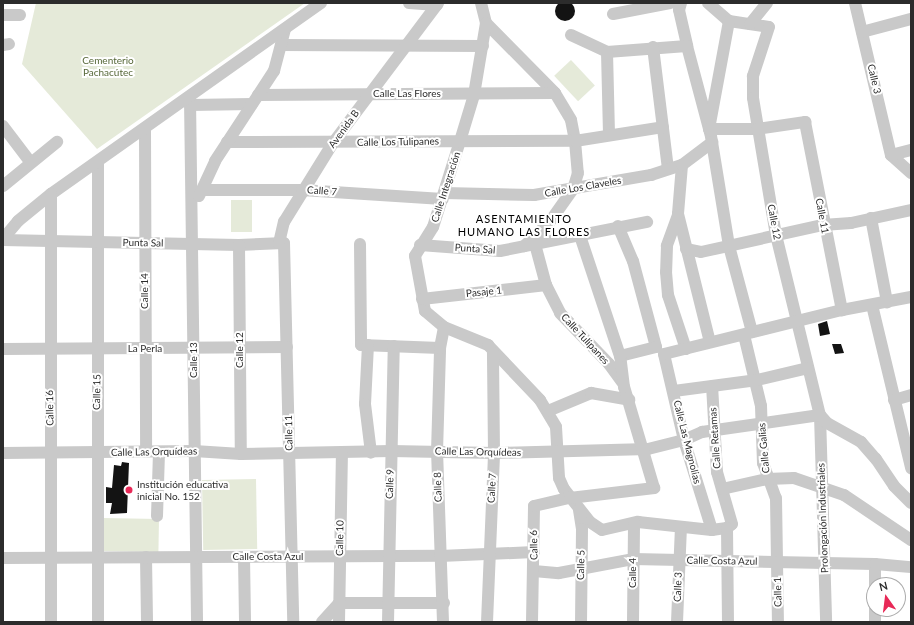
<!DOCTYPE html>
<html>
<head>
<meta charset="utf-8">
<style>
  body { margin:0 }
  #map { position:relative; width:914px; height:625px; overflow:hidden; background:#fff; font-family:Lato,sans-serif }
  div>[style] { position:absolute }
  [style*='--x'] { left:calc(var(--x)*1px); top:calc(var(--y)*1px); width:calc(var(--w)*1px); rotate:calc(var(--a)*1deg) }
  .green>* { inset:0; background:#e5ead9; transform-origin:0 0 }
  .building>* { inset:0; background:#131313 }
  .round { border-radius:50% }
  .minor>* { height:12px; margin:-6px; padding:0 6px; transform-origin:6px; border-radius:6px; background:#c9c9c9 }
  .dots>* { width:11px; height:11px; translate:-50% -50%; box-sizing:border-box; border:2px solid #fff; border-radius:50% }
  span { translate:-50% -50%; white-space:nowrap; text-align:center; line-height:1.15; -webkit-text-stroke:4px #fff; paint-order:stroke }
  .park-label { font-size:10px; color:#576839 }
  .street-label { font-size:10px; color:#2c2c2c }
  .poi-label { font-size:10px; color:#2c2c2c }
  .left { translate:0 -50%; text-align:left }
  .neighbourhood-label { font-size:11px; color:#000; letter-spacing:1px }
  .frame { position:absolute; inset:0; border:4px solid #2c2c2c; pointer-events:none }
  .north { position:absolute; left:866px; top:577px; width:40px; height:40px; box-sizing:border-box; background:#fff; border:1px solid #ababab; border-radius:50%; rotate:346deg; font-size:11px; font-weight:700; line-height:16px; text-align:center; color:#2c2c2c }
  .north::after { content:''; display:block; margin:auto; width:14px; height:18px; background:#e82957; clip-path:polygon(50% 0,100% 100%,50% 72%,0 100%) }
</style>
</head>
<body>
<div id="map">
  <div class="green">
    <i style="clip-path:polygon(36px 3px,305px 3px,97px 149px,22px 64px)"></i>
    <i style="left:571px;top:60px;width:35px;height:23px;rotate:47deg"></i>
    <i style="left:231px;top:200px;width:21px;height:32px"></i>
    <i style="left:256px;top:479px;width:70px;height:54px;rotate:89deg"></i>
    <i style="left:103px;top:518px;width:56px;height:33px;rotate:1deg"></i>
  </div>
  <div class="building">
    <i class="round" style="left:555px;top:1px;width:20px;height:20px"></i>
    <i style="clip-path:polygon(827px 321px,830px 334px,820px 336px,818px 324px)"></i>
    <i style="clip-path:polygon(832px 344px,841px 344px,844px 353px,835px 354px)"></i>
    <i style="clip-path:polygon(122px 462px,129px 463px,127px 513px,110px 514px,112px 503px,106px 503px,106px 487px,112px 488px,114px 465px,121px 466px)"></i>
  </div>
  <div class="minor">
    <i style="--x:409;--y:3;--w:28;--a:4"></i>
    <i style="--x:481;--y:3;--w:21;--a:76"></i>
    <i style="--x:486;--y:23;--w:98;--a:45.4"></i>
    <i style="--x:555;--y:93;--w:31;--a:59"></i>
    <i style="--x:571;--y:120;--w:21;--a:79"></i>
    <i style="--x:575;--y:141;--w:32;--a:85"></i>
    <i style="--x:578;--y:173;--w:17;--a:107"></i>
    <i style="--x:573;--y:189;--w:42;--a:125.2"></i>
    <i style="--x:549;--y:223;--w:34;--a:137"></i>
    <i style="--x:681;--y:3;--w:7;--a:106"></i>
    <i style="--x:679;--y:10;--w:37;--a:77"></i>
    <i style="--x:687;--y:46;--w:93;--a:75.1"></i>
    <i style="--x:711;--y:136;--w:111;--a:80.7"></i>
    <i style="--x:729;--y:246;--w:89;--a:75"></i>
    <i style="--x:708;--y:3;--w:28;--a:41"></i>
    <i style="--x:729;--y:21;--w:40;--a:8.5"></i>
    <i style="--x:769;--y:27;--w:52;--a:108.1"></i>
    <i style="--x:753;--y:76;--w:22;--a:90"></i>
    <i style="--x:753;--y:98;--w:139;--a:80.5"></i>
    <i style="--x:776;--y:235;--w:185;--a:76.3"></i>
    <i style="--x:820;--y:415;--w:207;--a:88.3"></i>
    <i style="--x:855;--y:3;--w:156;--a:76.7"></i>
    <i style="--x:613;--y:14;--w:58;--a:-10.9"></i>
    <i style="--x:3;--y:15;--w:17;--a:0"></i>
    <i style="--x:729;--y:21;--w:110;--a:100.5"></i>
    <i style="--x:709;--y:129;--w:48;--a:0"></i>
    <i style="--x:757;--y:129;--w:49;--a:-8.3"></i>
    <i style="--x:805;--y:122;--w:192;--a:78.9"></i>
    <i style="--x:486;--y:23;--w:73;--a:99.5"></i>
    <i style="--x:474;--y:95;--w:48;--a:106.9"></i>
    <i style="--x:460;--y:141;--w:90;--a:107.4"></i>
    <i style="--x:433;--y:227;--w:34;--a:122"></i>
    <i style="--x:415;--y:256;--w:56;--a:79.7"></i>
    <i style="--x:425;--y:311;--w:25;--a:40"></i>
    <i style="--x:444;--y:327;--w:48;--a:22.2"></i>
    <i style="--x:488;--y:345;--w:76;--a:46.6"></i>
    <i style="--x:540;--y:400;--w:31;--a:59"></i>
    <i style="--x:556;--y:427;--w:51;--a:86.6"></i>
    <i style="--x:559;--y:478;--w:12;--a:66"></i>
    <i style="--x:564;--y:489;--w:42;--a:51.8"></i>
    <i style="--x:590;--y:522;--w:14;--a:34"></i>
    <i style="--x:602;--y:530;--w:37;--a:-13"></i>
    <i style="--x:638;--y:522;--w:74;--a:6.2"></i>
    <i style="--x:712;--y:530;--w:15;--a:-8"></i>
    <i style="--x:727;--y:528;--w:6;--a:-39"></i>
    <i style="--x:732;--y:524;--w:54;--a:-106.1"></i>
    <i style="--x:717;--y:472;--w:86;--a:-93.3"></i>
    <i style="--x:750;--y:24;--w:27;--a:-51"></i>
    <i style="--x:862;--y:32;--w:51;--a:-14.9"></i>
    <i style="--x:571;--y:35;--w:40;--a:25"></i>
    <i style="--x:607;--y:52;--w:80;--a:-4.3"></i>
    <i style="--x:3;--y:45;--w:6;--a:-9"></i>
    <i style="--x:281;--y:45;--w:202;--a:0.3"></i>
    <i style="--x:653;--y:47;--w:123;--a:83"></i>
    <i style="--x:607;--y:52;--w:83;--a:88.6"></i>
    <i style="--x:258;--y:95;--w:297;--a:-0.4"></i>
    <i style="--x:190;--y:99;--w:523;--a:89.23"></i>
    <i style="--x:190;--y:105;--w:62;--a:-0.9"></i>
    <i style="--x:3;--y:126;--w:46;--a:52.9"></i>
    <i style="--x:145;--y:130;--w:322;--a:89.8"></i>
    <i style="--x:227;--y:142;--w:348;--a:-0.2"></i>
    <i style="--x:575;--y:141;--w:89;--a:-9"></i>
    <i style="--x:891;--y:155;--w:27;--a:42"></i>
    <i style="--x:891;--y:155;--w:21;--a:-14"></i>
    <i style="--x:98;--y:163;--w:459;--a:90"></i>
    <i style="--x:682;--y:165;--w:49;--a:94.7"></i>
    <i style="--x:678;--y:214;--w:132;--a:76"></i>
    <i style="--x:3;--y:186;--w:70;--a:-39.2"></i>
    <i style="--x:202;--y:190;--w:100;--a:0"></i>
    <i style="--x:302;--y:190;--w:141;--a:3.7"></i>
    <i style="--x:444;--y:193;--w:90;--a:1.3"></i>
    <i style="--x:534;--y:195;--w:119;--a:-9.7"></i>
    <i style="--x:651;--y:175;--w:33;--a:-18"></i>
    <i style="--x:682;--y:165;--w:38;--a:-37"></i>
    <i style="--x:199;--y:196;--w:38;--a:-65"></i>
    <i style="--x:215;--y:161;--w:108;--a:-56.8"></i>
    <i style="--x:274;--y:71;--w:43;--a:-75.3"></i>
    <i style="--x:678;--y:215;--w:33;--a:110"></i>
    <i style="--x:667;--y:246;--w:26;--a:92"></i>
    <i style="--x:666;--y:272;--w:23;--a:85"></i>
    <i style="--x:668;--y:295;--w:57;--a:71.6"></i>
    <i style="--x:871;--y:218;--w:86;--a:79.2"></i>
    <i style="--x:618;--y:226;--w:38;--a:67"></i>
    <i style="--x:633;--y:261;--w:89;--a:75"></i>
    <i style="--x:656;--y:347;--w:37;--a:166"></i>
    <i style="--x:3;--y:239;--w:23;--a:-50"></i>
    <i style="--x:18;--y:221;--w:43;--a:-39.3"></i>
    <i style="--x:51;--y:194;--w:331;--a:-35.3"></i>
    <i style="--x:3;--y:240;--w:236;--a:1.2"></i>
    <i style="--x:239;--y:245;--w:45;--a:-2.5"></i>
    <i style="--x:284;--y:243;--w:379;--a:88.6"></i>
    <i style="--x:279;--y:243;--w:22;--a:-77"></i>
    <i style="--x:284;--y:222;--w:93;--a:-58.2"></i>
    <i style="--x:333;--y:143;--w:175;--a:-53.1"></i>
    <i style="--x:360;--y:244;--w:101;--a:89.4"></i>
    <i style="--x:361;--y:345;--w:79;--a:2.2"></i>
    <i style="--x:535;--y:244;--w:42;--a:75"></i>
    <i style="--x:546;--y:285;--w:31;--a:63"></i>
    <i style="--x:560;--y:313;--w:71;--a:46.1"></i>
    <i style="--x:609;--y:364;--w:22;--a:54"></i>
    <i style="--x:239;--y:245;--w:209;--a:89.5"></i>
    <i style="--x:420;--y:245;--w:80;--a:4.3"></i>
    <i style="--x:500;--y:251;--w:150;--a:-11.2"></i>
    <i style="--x:686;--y:249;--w:15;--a:11"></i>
    <i style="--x:701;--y:252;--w:125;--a:-12.5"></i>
    <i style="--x:823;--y:225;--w:28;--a:-4"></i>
    <i style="--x:851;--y:223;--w:61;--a:-12.2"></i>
    <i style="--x:422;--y:299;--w:125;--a:-6.4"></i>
    <i style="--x:872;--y:305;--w:168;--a:76.5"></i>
    <i style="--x:744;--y:335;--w:73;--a:76.5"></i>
    <i style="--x:761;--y:406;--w:57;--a:88"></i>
    <i style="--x:763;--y:463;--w:37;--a:70"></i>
    <i style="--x:776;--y:498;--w:124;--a:89.1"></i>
    <i style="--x:368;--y:345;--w:59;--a:92.9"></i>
    <i style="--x:365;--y:404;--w:49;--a:83"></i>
    <i style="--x:3;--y:349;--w:284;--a:-0.4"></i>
    <i style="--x:674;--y:391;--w:84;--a:-7.5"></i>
    <i style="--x:757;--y:380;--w:52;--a:-13.2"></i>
    <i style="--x:894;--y:400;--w:18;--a:-16"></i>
    <i style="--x:548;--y:411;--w:47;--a:-22.7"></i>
    <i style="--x:591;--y:393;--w:39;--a:10"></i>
    <i style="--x:820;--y:415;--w:11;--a:49"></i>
    <i style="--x:827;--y:423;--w:39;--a:29"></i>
    <i style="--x:861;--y:442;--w:23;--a:49"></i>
    <i style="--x:876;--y:459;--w:32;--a:56"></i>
    <i style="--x:894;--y:486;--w:24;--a:45"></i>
    <i style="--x:3;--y:453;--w:191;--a:-0.6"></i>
    <i style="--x:194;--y:451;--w:47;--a:3.7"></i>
    <i style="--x:241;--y:454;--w:150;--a:-1.1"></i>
    <i style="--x:391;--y:451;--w:103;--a:1.1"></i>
    <i style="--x:494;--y:453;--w:154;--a:-1.5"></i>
    <i style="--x:648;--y:449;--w:37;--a:-14"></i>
    <i style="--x:684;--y:440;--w:20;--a:-24"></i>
    <i style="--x:702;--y:432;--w:119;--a:-8.2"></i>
    <i style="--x:722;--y:489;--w:46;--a:-12.5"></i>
    <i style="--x:767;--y:479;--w:27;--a:-2"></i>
    <i style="--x:794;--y:478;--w:53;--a:18.8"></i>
    <i style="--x:844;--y:495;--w:81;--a:33.9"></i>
    <i style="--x:579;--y:510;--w:19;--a:81"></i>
    <i style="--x:582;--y:529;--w:93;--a:90.6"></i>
    <i style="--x:157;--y:516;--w:64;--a:-88.2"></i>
    <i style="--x:727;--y:528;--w:94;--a:89.4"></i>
    <i style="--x:712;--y:530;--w:94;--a:-107.3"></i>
    <i style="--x:684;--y:440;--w:88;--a:-103.1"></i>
    <i style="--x:664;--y:354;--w:183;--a:-13.9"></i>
    <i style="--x:842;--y:310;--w:70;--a:-10.7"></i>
    <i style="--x:146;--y:557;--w:65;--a:89.1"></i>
    <i style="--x:244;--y:557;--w:65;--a:89.1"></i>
    <i style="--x:3;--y:558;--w:437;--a:-0.3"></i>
    <i style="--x:440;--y:556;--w:94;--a:-2.4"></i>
    <i style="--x:875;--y:564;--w:21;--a:90"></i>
    <i style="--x:534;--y:571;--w:25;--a:5"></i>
    <i style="--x:559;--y:573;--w:75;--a:-10.7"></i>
    <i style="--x:633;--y:559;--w:242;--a:1.2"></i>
    <i style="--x:875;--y:564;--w:36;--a:5"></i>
    <i style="--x:875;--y:609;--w:13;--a:90"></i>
    <i style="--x:51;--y:622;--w:428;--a:-90"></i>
    <i style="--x:322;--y:622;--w:25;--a:-48"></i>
    <i style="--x:339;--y:603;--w:105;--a:0"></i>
    <i style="--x:339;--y:622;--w:169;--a:-89"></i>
    <i style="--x:388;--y:622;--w:276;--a:-88.8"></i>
    <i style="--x:443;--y:622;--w:170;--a:-92"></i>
    <i style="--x:437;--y:452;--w:104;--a:-88.3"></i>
    <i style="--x:440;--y:348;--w:21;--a:-79"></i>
    <i style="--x:487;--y:622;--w:169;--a:-87.6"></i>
    <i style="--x:494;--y:453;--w:100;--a:-90.6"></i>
    <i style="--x:532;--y:622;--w:116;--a:-89"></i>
    <i style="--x:534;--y:506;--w:37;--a:-13"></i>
    <i style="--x:570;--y:498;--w:85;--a:-6.8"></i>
    <i style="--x:654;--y:488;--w:105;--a:-106.5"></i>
    <i style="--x:624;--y:387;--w:31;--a:-97"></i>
    <i style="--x:620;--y:356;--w:130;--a:-108.4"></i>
    <i style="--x:633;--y:622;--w:99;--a:-89.4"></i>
    <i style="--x:677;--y:622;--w:94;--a:-87.6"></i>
  </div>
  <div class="dots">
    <i style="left:129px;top:490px;background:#e82957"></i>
  </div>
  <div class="park-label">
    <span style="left:108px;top:66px">Cementerio<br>Pachacútec</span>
  </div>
  <div class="street-label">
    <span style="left:874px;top:79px;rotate:77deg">Calle 3</span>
    <span style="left:407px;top:94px">Calle Las Flores</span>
    <span style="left:344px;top:129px;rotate:-54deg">Avenida B</span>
    <span style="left:398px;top:142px;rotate:-1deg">Calle Los Tulipanes</span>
    <span style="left:446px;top:187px;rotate:-72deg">Calle Integración</span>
    <span style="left:583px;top:187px;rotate:-10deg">Calle Los Claveles</span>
    <span style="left:322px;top:191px;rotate:4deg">Calle 7</span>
    <span style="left:822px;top:216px;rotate:79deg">Calle 11</span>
    <span style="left:774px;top:222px;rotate:79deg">Calle 12</span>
    <span style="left:143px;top:243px;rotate:1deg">Punta Sal</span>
    <span style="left:475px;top:249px;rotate:4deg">Punta Sal</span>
    <span style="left:145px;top:291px;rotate:-90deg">Calle 14</span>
    <span style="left:484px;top:292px;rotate:-6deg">Pasaje 1</span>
    <span style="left:585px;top:339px;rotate:47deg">Calle Tulipanes</span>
    <span style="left:145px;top:349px">La Perla</span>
    <span style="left:240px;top:350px;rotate:-90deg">Calle 12</span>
    <span style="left:194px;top:360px;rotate:-90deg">Calle 13</span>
    <span style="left:97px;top:392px;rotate:-89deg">Calle 15</span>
    <span style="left:50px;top:408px;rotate:-91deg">Calle 16</span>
    <span style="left:289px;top:433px;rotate:-91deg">Calle 11</span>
    <span style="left:715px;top:438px;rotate:-94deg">Calle Retamas</span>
    <span style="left:687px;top:442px;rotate:76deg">Calle Las Magnolias</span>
    <span style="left:764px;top:448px;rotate:-95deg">Calle Galias</span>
    <span style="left:154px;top:452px;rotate:-1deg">Calle Las Orquídeas</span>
    <span style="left:478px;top:452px;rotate:1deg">Calle Las Orquídeas</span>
    <span style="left:390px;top:484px;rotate:-88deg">Calle 9</span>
    <span style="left:438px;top:487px;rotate:-92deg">Calle 8</span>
    <span style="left:492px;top:488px;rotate:-87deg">Calle 7</span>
    <span style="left:823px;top:518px;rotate:-92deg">Prolongación Industriales</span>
    <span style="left:340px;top:538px;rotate:-89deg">Calle 10</span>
    <span style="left:534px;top:545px;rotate:-91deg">Calle 6</span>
    <span style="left:268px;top:557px">Calle Costa Azul</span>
    <span style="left:722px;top:561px;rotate:1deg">Calle Costa Azul</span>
    <span style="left:581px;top:565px;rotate:-89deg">Calle 5</span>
    <span style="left:633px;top:573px;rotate:-90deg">Calle 4</span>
    <span style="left:678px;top:587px;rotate:-88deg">Calle 3</span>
    <span style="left:778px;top:592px;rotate:-91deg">Calle 1</span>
  </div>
  <div class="poi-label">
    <span class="left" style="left:137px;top:490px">Institución educativa<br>inicial No. 152</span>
  </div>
  <div class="neighbourhood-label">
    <span style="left:524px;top:226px">ASENTAMIENTO<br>HUMANO LAS FLORES</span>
  </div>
  <div class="frame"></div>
  <div class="north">N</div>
</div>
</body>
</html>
